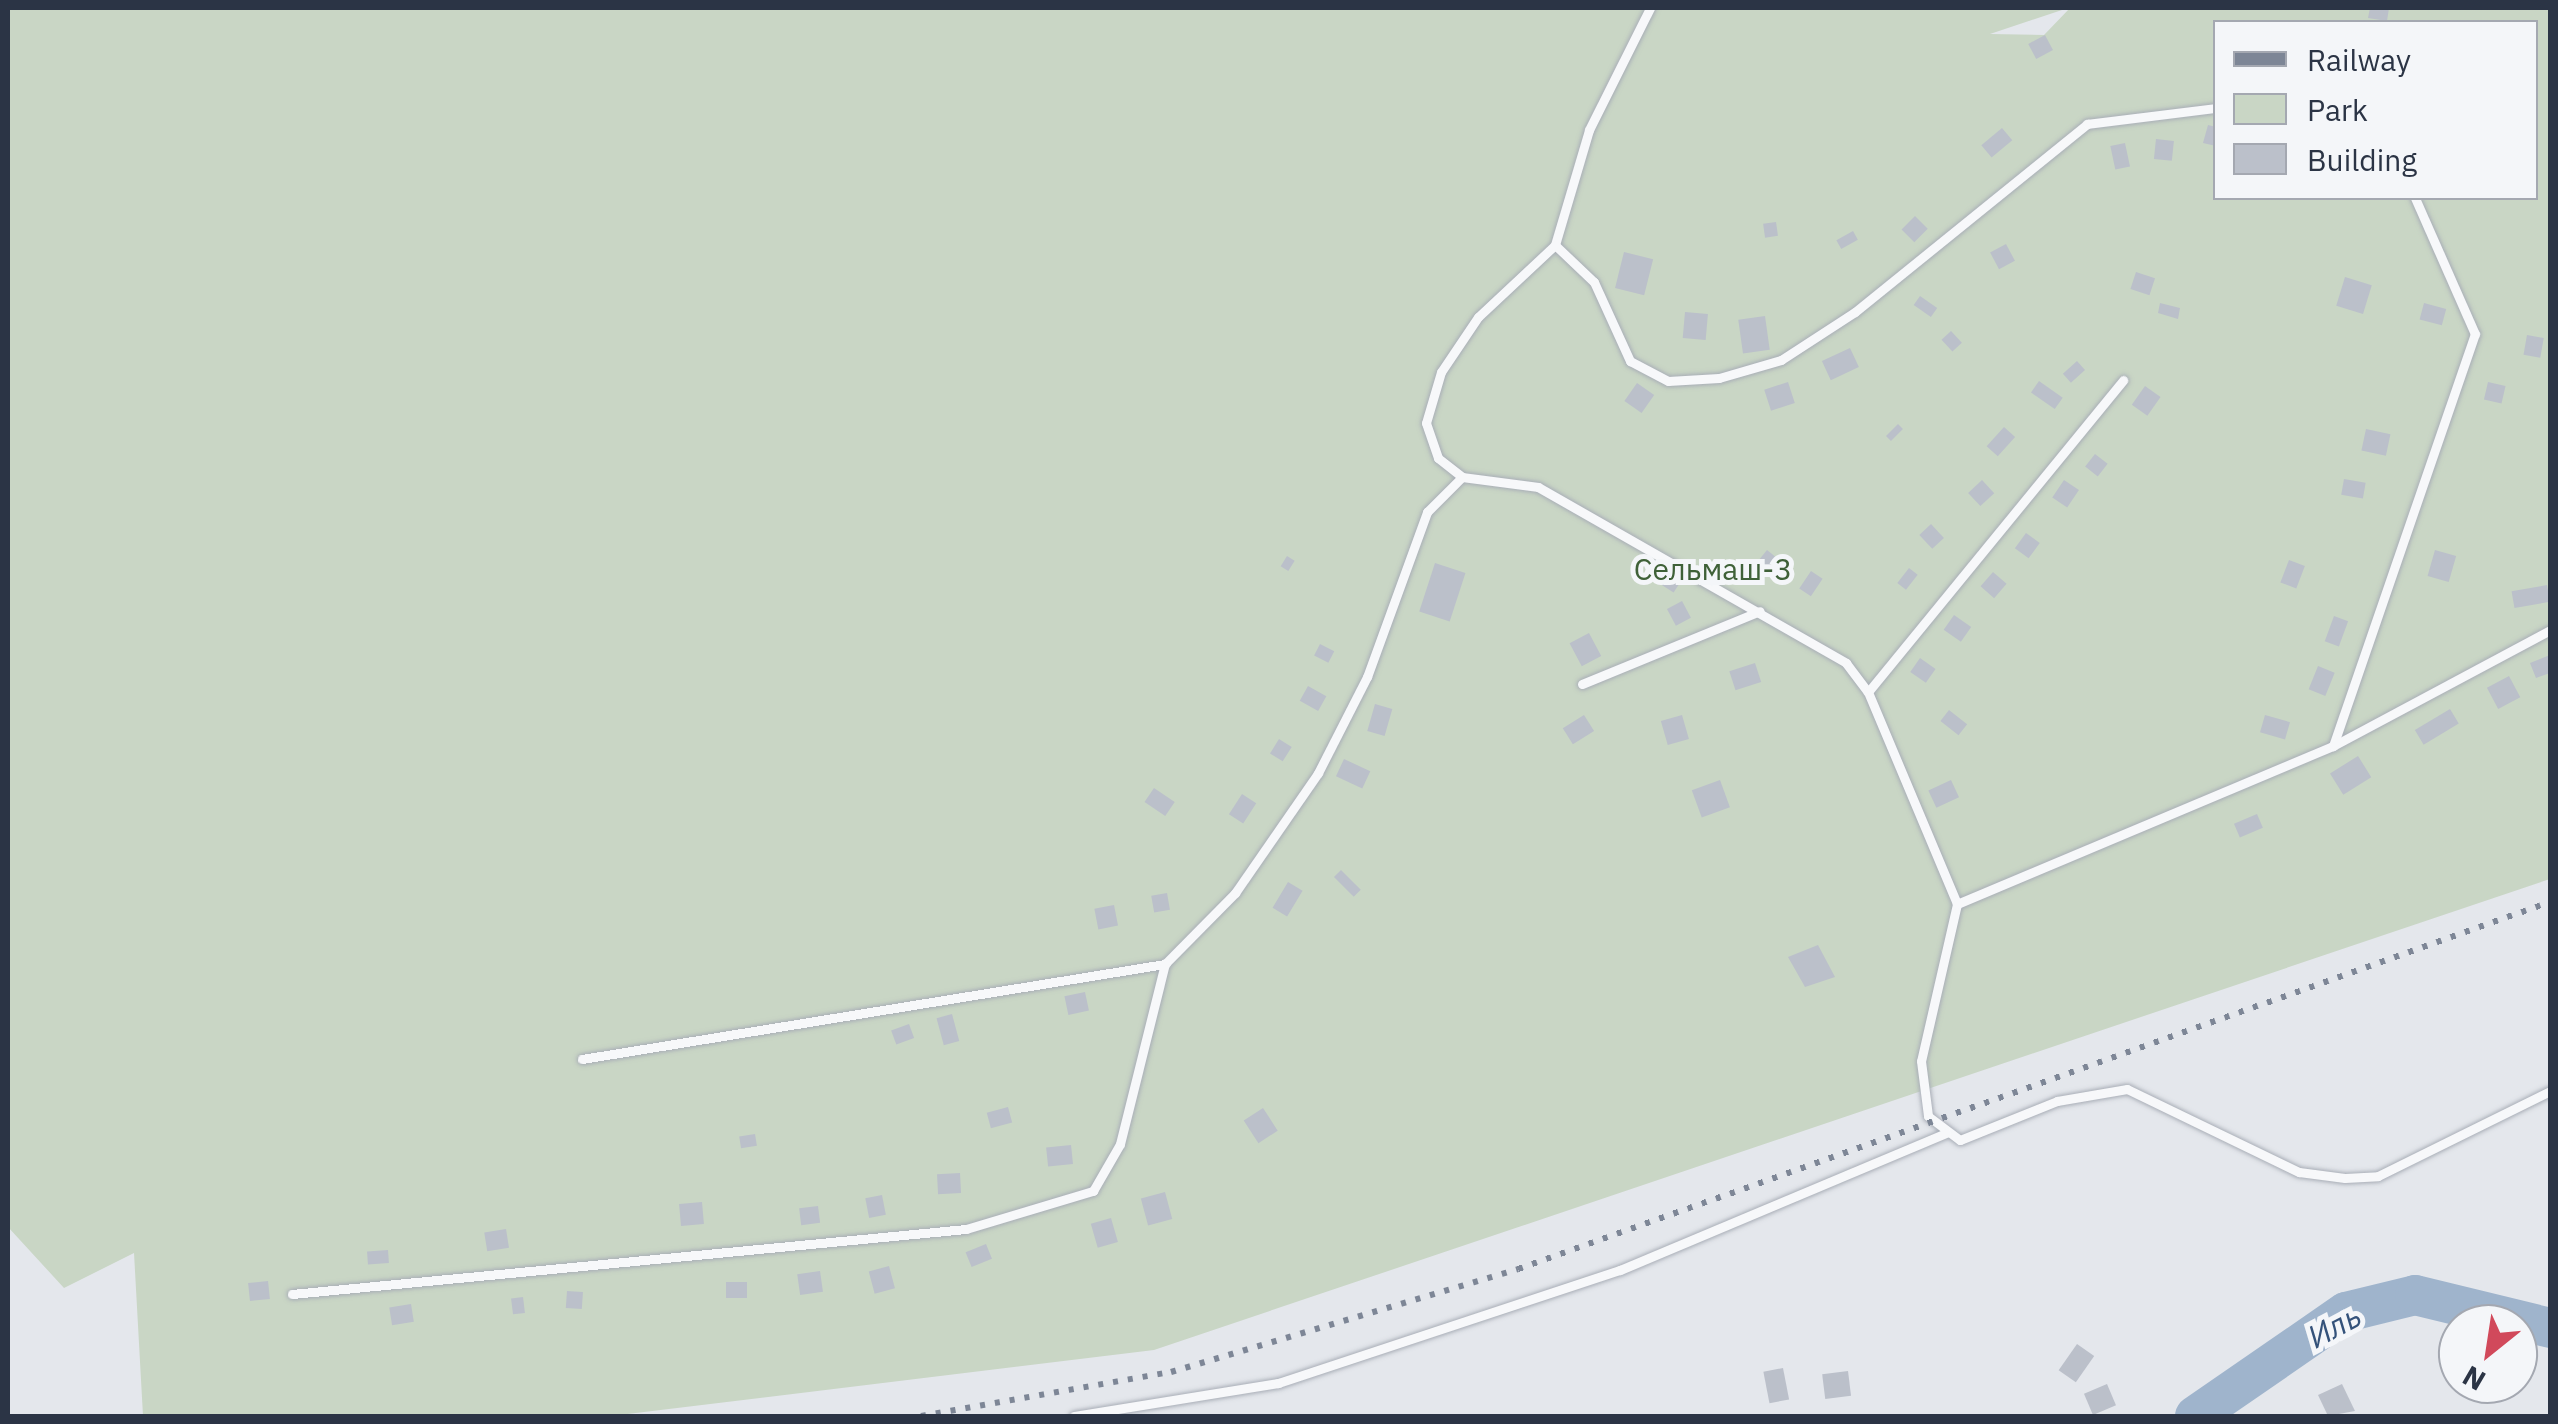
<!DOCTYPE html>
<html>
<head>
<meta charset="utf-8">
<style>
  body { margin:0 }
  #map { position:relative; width:2558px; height:1424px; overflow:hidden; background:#e4e7ec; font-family:"IBM Plex Sans",sans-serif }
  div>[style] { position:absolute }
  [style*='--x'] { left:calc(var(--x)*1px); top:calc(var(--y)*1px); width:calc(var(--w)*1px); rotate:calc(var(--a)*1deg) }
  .green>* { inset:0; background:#c9d6c5 }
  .river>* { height:40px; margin:-20px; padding:0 20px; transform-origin:20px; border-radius:20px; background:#9fb4cc }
  .building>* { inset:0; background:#bbc0ca; transform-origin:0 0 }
  .roads { filter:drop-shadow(0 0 2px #a9aeb7) drop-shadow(0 0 2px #a9aeb7) }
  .lane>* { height:9px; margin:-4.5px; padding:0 4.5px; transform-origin:4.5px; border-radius:4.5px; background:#f7f8fa }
  .rail>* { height:6px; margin-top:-3px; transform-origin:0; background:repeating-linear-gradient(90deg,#7d8696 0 5px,transparent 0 15px) }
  span { translate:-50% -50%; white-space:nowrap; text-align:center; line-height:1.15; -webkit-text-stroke:10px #f4f6f9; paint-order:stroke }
  .park-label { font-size:30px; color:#3f6138 }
  .water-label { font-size:32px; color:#34527a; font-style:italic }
  .frame { position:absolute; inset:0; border:10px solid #2b3445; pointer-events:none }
  .legend { position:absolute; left:2213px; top:20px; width:325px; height:180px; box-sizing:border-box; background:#f4f6f9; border:2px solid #a4a8b1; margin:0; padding:12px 18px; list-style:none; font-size:30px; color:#2b3445 }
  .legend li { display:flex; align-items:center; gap:20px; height:50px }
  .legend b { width:50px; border:2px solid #a4a8b1 }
  .north { position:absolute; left:2438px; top:1304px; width:100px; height:100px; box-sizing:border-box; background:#f4f6f9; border:2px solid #a4a8b1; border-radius:50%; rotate:210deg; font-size:28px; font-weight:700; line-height:40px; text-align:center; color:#2b3445 }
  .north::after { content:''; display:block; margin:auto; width:35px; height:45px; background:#d1495b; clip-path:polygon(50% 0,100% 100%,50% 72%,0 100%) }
</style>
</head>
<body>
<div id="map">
  <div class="green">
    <i style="clip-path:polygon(evenodd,8px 8px,2068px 8px,1990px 34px,2044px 35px,2070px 8px,2550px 8px,2550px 879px,1154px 1350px,611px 1416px,143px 1416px,134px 1253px,64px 1288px,8px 1227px,8px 8px,2216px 22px,2536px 22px,2536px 198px,2216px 198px,2216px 22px)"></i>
  </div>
  <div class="river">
    <i style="--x:2195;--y:1416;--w:183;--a:-34.6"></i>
    <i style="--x:2346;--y:1312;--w:71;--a:-13.8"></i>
    <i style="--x:2415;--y:1295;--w:139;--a:13.7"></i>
  </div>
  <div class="building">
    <i style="clip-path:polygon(2370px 8px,2389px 8px,2387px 21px,2368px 18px)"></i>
    <i style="left:2045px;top:35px;width:17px;height:19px;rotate:62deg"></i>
    <i style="clip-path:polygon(2208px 125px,2216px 127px,2216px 146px,2203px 143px)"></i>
    <i style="left:2002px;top:128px;width:16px;height:27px;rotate:50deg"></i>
    <i style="left:2156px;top:139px;width:18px;height:20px;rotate:6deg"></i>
    <i style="left:2125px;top:143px;width:24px;height:15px;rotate:78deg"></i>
    <i style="left:1915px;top:216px;width:18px;height:19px;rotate:45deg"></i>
    <i style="left:1776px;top:222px;width:14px;height:13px;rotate:82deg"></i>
    <i style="left:1853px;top:231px;width:10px;height:19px;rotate:61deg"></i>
    <i style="left:2006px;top:244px;width:19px;height:18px;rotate:62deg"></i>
    <i style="left:1624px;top:252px;width:30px;height:37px;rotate:14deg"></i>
    <i style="left:2136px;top:272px;width:20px;height:18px;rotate:18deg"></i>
    <i style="left:2345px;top:277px;width:28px;height:30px;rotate:17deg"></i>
    <i style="left:1920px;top:296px;width:21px;height:11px;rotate:35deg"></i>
    <i style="clip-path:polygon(2160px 303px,2180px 308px,2178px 319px,2158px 313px)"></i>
    <i style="left:2424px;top:303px;width:23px;height:17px;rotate:15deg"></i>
    <i style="left:1685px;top:312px;width:23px;height:26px;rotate:5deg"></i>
    <i style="left:1765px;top:316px;width:34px;height:27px;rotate:82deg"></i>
    <i style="left:1951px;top:331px;width:16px;height:13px;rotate:47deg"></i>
    <i style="left:2527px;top:335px;width:17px;height:20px;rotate:10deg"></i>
    <i style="left:1850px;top:348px;width:21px;height:31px;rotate:65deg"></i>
    <i style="left:2077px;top:361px;width:12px;height:19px;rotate:48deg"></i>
    <i style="left:2039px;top:381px;width:29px;height:14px;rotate:35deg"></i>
    <i style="left:1788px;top:382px;width:22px;height:25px;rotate:72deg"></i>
    <i style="left:2488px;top:382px;width:18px;height:18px;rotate:13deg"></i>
    <i style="left:1637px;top:383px;width:21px;height:22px;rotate:35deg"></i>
    <i style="left:2145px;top:386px;width:19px;height:23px;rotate:35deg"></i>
    <i style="left:1898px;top:424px;width:7px;height:17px;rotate:45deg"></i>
    <i style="left:2004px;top:427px;width:15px;height:26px;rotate:42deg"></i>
    <i style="left:2366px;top:429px;width:25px;height:22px;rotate:12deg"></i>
    <i style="left:2095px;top:454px;width:16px;height:16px;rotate:38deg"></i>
    <i style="left:2344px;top:479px;width:22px;height:16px;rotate:10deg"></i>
    <i style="left:1982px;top:480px;width:18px;height:19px;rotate:47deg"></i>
    <i style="left:2064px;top:480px;width:18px;height:21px;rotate:34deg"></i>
    <i style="left:1931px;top:524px;width:19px;height:16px;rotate:47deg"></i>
    <i style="left:2026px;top:533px;width:17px;height:19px;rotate:36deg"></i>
    <i style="left:1767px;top:550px;width:14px;height:19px;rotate:39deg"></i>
    <i style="left:2435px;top:550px;width:22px;height:27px;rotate:16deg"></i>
    <i style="left:1287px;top:556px;width:9px;height:12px;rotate:32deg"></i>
    <i style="left:2289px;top:560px;width:17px;height:24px;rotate:21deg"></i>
    <i style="left:1435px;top:563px;width:32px;height:51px;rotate:18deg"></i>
    <i style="left:1658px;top:567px;width:27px;height:13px;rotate:33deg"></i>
    <i style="left:1909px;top:568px;width:11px;height:19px;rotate:38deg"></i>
    <i style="left:1811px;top:571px;width:14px;height:21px;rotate:34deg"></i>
    <i style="left:1993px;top:572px;width:18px;height:19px;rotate:41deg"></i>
    <i style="left:2547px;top:585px;width:17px;height:36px;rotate:80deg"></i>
    <i style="left:1682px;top:601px;width:19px;height:17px;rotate:62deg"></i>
    <i style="left:1954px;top:615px;width:21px;height:18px;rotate:35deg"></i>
    <i style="left:2334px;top:616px;width:15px;height:27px;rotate:20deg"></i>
    <i style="left:1589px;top:633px;width:26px;height:22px;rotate:62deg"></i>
    <i style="left:1320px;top:644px;width:16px;height:13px;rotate:27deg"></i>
    <i style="clip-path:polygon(2550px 655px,2550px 673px,2536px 678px,2530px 663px)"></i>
    <i style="left:1920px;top:658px;width:19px;height:17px;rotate:35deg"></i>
    <i style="left:1755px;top:663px;width:20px;height:27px;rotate:72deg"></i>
    <i style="left:2318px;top:666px;width:18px;height:25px;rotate:22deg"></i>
    <i style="left:2509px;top:676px;width:24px;height:25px;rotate:62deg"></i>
    <i style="left:1308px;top:686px;width:21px;height:17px;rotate:29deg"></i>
    <i style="left:1375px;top:704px;width:18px;height:28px;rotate:16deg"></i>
    <i style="left:2450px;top:709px;width:17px;height:41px;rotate:59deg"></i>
    <i style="left:1949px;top:710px;width:23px;height:14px;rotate:38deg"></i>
    <i style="left:1584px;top:715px;width:19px;height:25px;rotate:58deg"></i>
    <i style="left:1682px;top:715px;width:25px;height:22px;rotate:74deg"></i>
    <i style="left:2265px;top:715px;width:26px;height:18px;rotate:16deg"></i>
    <i style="left:1279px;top:739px;width:15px;height:17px;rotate:32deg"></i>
    <i style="left:2358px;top:756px;width:25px;height:33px;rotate:58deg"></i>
    <i style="left:1344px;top:759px;width:29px;height:19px;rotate:25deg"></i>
    <i style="left:1720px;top:780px;width:29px;height:30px;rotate:70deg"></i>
    <i style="left:1951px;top:780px;width:19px;height:25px;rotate:65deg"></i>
    <i style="left:1154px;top:788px;width:25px;height:17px;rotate:34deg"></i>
    <i style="left:1242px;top:794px;width:17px;height:24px;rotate:33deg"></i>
    <i style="left:2257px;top:814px;width:15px;height:25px;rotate:67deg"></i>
    <i style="left:1341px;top:870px;width:28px;height:10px;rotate:45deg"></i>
    <i style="left:1288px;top:882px;width:17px;height:30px;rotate:31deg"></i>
    <i style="left:1167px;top:893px;width:17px;height:16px;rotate:80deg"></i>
    <i style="left:1114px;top:905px;width:21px;height:20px;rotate:79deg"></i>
    <i style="clip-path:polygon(1818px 945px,1835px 977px,1805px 987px,1788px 957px)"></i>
    <i style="left:1085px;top:992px;width:19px;height:21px;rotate:78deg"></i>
    <i style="left:952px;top:1014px;width:28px;height:16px;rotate:75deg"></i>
    <i style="left:909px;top:1024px;width:15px;height:19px;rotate:70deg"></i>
    <i style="left:1008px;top:1107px;width:16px;height:22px;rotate:75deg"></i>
    <i style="left:1263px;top:1108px;width:27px;height:23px;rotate:57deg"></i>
    <i style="left:755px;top:1134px;width:12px;height:16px;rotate:81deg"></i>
    <i style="left:1071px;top:1145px;width:19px;height:25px;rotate:84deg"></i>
    <i style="left:960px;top:1173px;width:20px;height:23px;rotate:87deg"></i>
    <i style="left:1165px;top:1192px;width:28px;height:25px;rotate:75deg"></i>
    <i style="left:882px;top:1195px;width:20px;height:17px;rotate:79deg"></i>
    <i style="left:702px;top:1202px;width:22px;height:23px;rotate:85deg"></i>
    <i style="left:818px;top:1206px;width:17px;height:19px;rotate:83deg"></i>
    <i style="left:1111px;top:1218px;width:25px;height:21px;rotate:74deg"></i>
    <i style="left:506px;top:1229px;width:19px;height:22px;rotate:81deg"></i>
    <i style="left:986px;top:1244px;width:16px;height:22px;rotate:68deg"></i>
    <i style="left:388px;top:1250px;width:13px;height:21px;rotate:86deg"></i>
    <i style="left:889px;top:1266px;width:23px;height:21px;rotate:75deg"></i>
    <i style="left:820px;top:1271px;width:21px;height:23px;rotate:82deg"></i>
    <i style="left:268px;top:1281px;width:18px;height:20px;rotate:84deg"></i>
    <i style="left:726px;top:1282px;width:21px;height:16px"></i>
    <i style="left:567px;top:1291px;width:16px;height:17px;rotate:4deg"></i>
    <i style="left:523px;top:1297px;width:16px;height:12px;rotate:83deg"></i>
    <i style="left:411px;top:1304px;width:18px;height:22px;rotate:81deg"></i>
    <i style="left:2077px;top:1344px;width:21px;height:32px;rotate:35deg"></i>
    <i style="left:1783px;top:1368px;width:32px;height:20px;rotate:79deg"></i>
    <i style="left:1848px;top:1371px;width:25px;height:26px;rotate:83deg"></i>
    <i style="left:2107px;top:1384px;width:23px;height:25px;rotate:67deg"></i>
    <i style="clip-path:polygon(2342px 1384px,2355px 1411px,2328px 1416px,2318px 1395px)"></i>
  </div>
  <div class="roads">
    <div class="lane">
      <i style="--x:1650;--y:8;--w:136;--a:116.6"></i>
      <i style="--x:1589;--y:130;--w:120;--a:106.5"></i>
      <i style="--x:1555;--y:245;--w:105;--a:136.9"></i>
      <i style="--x:1478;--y:317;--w:66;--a:123.9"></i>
      <i style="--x:1441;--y:372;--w:53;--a:106.4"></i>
      <i style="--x:1426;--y:423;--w:37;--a:71"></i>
      <i style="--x:1438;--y:458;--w:31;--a:38"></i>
      <i style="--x:1462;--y:477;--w:77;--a:7.5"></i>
      <i style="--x:1538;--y:487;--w:355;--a:29.7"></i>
      <i style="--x:1846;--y:663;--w:36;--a:53"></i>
      <i style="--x:1868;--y:692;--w:230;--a:67.2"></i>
      <i style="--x:1957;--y:904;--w:161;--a:102.9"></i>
      <i style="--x:1921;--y:1061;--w:55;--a:82.7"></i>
      <i style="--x:1928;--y:1116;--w:40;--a:37"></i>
      <i style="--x:1960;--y:1140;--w:105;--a:-21.9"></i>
      <i style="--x:2057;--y:1101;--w:71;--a:-9.7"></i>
      <i style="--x:2127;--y:1089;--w:191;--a:25.8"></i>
      <i style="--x:2299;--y:1172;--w:46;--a:7.4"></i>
      <i style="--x:2345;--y:1178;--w:33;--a:-3"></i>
      <i style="--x:2378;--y:1176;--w:192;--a:-26.3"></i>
      <i style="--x:1555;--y:245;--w:54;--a:43.5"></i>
      <i style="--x:1594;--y:282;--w:87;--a:65.5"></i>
      <i style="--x:1630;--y:361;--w:43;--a:27.8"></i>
      <i style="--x:1668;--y:381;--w:51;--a:-3.4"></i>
      <i style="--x:1719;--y:378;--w:65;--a:-16.2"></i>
      <i style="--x:1781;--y:360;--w:88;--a:-33"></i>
      <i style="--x:1855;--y:312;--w:299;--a:-39"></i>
      <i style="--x:2087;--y:124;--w:130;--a:-7.1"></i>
      <i style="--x:1582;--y:684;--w:192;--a:-22.3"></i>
      <i style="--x:1868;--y:692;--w:403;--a:-50.7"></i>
      <i style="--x:2333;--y:746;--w:436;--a:-71"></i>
      <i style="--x:2475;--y:334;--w:149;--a:-113.8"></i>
      <i style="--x:1957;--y:904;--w:408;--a:-22.8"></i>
      <i style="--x:2333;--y:746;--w:246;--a:-28.1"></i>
      <i style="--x:582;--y:1059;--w:591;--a:-9.26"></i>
      <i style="--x:1165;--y:964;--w:100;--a:-45.4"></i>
      <i style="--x:1235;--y:893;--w:146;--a:-55.3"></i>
      <i style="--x:1318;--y:773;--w:108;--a:-63"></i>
      <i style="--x:1367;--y:677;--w:176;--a:-70"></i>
      <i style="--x:1427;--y:512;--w:49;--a:-45"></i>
      <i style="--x:292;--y:1294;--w:677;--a:-5.51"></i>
      <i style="--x:966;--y:1229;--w:133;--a:-16.7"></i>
      <i style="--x:1093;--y:1191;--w:54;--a:-60.1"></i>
      <i style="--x:1120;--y:1144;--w:186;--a:-76"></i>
      <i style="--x:1074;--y:1416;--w:207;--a:-9.2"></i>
      <i style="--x:1278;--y:1383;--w:360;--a:-18.3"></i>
      <i style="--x:1620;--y:1270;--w:354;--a:-22.8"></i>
    </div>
  </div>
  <div class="rail">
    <i style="--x:921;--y:1416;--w:254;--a:-10"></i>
    <i style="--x:1171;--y:1372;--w:362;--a:-16.5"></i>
    <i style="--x:1518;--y:1269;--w:1095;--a:-19.58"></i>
  </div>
  <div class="park-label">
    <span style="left:1713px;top:569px">Сельмаш-3</span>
  </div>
  <div class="water-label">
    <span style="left:2334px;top:1326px;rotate:-28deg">Иль</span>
  </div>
  <div class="frame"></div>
  <ul class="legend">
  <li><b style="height:12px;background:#7d8696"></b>Railway</li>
  <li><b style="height:28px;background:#c9d6c5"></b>Park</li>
  <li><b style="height:28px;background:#bbc0ca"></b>Building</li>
  </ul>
  <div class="north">N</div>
</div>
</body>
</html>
